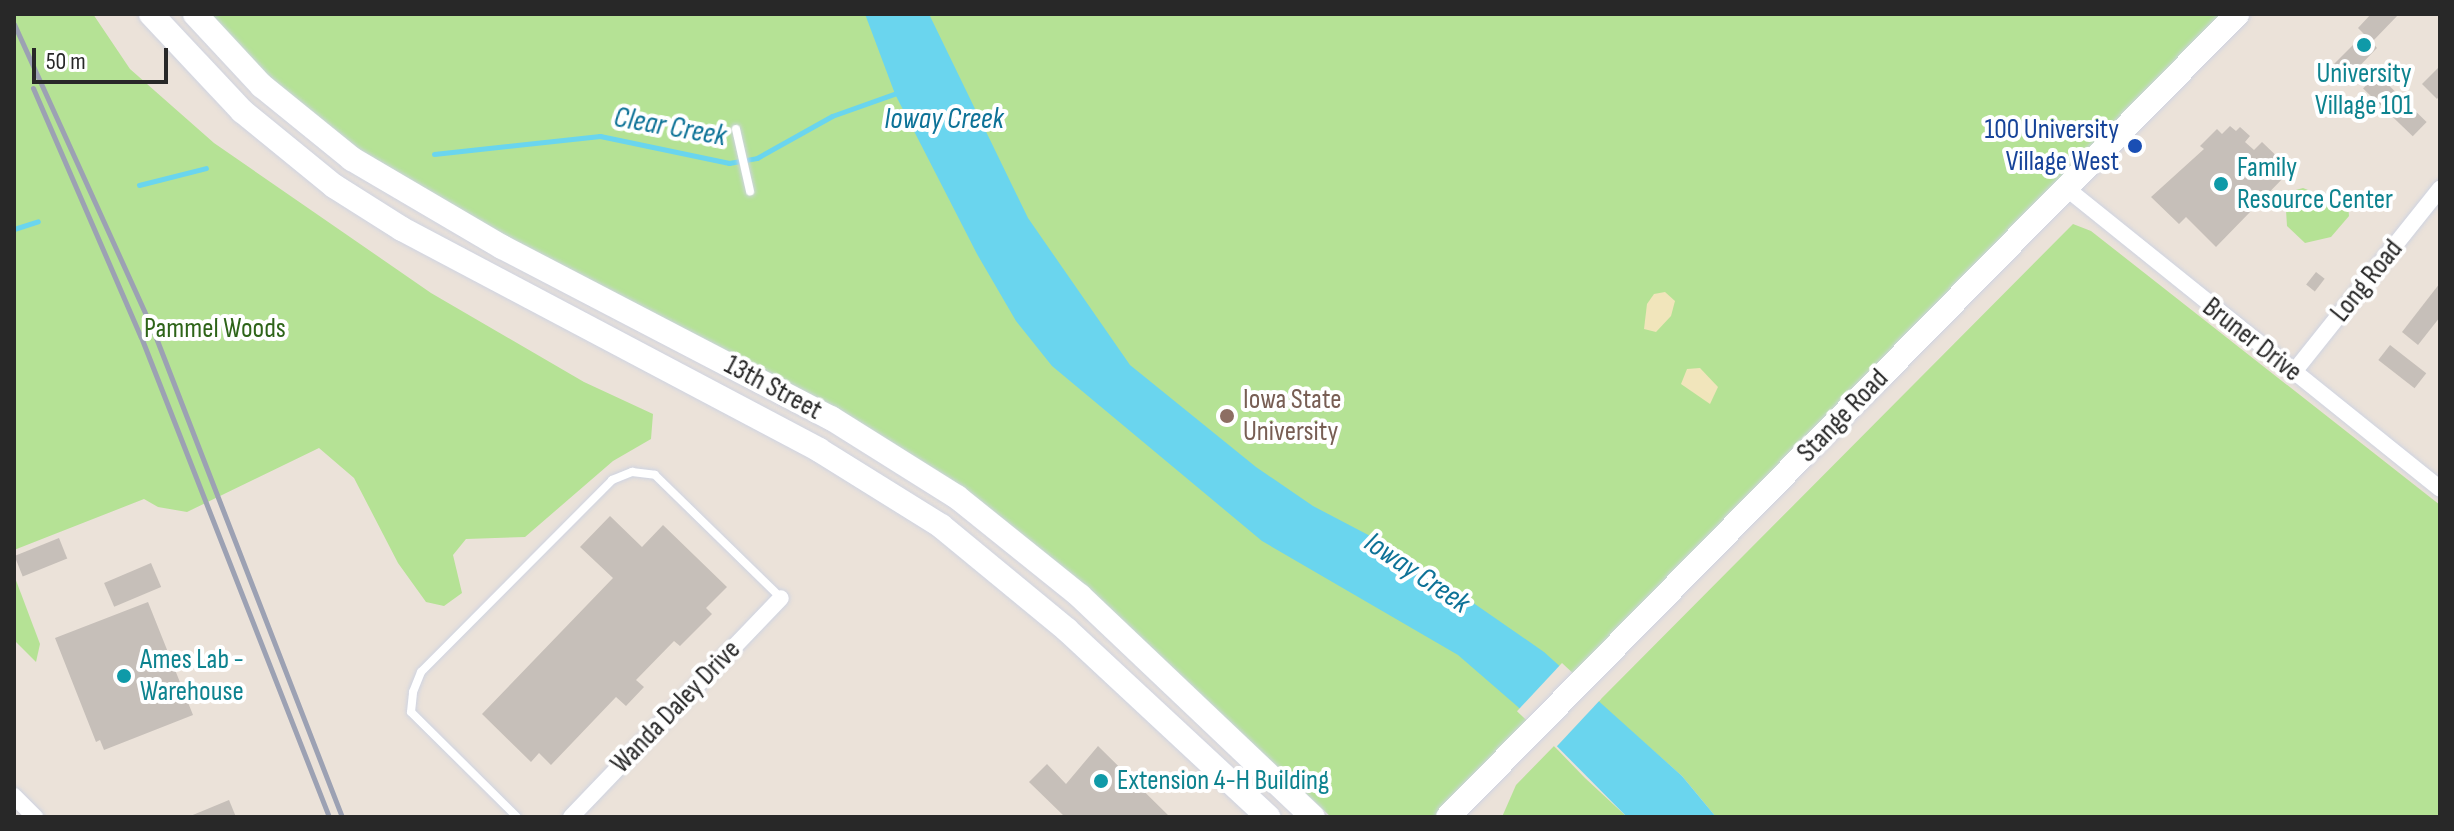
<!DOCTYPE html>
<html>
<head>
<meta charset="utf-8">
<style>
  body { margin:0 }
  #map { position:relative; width:2454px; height:831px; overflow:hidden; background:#ebe2d9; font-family:"Sofia Sans Condensed",sans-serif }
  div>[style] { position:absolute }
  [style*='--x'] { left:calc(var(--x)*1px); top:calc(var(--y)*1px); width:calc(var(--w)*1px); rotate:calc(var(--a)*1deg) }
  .green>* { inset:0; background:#b5e295 }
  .sand>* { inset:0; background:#f1e5bb }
  .water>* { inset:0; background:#6ad5ee }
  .pier>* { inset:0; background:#ebe2d9; transform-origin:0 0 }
  .stream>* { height:5px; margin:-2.5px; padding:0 2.5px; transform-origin:2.5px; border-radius:2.5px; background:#6ad5ee }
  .building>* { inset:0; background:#c6bfb9; transform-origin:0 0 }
  .roads { filter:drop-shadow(0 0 2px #ced3e1) drop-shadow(0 0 2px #ced3e1) }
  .lane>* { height:8px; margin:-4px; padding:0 4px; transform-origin:4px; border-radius:4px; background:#fff }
  .street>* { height:16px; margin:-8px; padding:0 8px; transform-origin:8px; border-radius:8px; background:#fff }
  .secondary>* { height:24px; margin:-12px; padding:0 12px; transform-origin:12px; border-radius:12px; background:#fff }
  .rail>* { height:5px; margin:-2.5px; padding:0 2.5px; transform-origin:2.5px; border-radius:2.5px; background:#9ca1b3 }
  .dots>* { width:22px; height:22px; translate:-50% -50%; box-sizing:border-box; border:4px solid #fff; border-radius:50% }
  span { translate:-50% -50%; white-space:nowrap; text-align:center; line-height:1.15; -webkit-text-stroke:8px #fff; paint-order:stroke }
  .culture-label { font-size:28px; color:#0d838f }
  .left { translate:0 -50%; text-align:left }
  .transit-label { font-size:28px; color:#164399 }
  .right { translate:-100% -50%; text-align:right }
  .street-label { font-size:28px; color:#282828 }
  .park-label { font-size:28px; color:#2e6419 }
  .education-label { font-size:28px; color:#785e54 }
  .water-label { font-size:30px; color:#0d7297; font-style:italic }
  .frame { position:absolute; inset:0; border:16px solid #282828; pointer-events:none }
  .scale { position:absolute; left:32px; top:48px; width:136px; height:36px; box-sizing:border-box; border:4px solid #282828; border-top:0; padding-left:10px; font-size:24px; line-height:28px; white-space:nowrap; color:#282828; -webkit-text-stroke:6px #fff; paint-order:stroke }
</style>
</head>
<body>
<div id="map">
  <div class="green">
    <i style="clip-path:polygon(14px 14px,93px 14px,130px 69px,214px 143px,431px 293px,584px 382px,653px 414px,651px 439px,613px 461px,525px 537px,466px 539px,453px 555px,462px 593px,444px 606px,426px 602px,398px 563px,354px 478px,319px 448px,187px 512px,158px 507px,144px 499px,14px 550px)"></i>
    <i style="clip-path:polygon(207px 14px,2237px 14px,1448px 817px,1331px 817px,1090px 591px,969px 492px,847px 415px,509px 239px,359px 149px,275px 83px)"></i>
    <i style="clip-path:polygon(2303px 188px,2348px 206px,2349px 216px,2331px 237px,2305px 243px,2287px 226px,2285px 193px)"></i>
    <i style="clip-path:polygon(2073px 224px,2091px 231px,2440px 505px,2440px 817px,1716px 817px,1682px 776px,1598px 702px)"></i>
    <i style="clip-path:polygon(14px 575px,40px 644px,36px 662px,14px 640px)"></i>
    <i style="clip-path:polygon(1554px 746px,1585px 778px,1627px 817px,1502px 817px,1516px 785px)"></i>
  </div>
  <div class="sand">
    <i style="clip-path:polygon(1665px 292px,1675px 301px,1671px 316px,1656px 332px,1644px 329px,1647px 304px,1654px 294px)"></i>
    <i style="clip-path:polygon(1700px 368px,1718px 387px,1710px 404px,1681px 384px,1687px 369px)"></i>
  </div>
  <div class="water">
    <i style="clip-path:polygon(865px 14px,929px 14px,1028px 218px,1130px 365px,1256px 467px,1313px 506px,1397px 550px,1544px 652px,1682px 776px,1716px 817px,1627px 817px,1518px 707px,1458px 655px,1262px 541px,1052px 366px,1016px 321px,977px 254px,895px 94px)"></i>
  </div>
  <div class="pier">
    <i style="left:1562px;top:663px;width:53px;height:66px;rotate:43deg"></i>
  </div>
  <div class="stream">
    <i style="--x:434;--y:154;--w:167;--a:-6.2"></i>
    <i style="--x:600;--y:136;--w:132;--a:11.8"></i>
    <i style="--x:729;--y:163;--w:28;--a:-10"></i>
    <i style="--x:757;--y:158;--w:86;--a:-29.2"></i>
    <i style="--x:832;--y:116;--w:69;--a:-19.5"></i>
    <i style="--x:139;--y:185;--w:69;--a:-14.2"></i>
    <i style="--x:14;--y:229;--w:25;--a:-18"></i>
  </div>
  <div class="building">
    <i style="clip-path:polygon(2371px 14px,2399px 14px,2372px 42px,2377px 48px,2345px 81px,2331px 67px,2364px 34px,2358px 28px)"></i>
    <i style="clip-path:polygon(2440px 66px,2440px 95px,2437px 99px,2422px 84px)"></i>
    <i style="left:2377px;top:74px;width:69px;height:20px;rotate:44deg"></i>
    <i style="clip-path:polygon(2230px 126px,2236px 131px,2240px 127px,2250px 136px,2245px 142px,2254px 150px,2262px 142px,2291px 170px,2216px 247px,2186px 217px,2179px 224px,2151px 197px,2204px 149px,2200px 146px,2217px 129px,2222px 134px)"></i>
    <i style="left:2316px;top:272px;width:11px;height:16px;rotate:38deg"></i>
    <i style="clip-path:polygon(2440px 283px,2440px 317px,2418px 345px,2402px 332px)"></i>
    <i style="left:2390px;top:345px;width:46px;height:19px;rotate:38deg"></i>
    <i style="clip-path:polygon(610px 516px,642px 547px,663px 525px,727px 587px,706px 608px,712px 614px,680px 646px,674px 641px,636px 680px,644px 687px,626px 706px,616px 697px,551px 765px,539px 753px,531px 762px,482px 714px,613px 578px,580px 547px)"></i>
    <i style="left:59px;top:538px;width:22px;height:48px;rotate:68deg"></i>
    <i style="left:151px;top:563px;width:26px;height:51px;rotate:67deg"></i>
    <i style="clip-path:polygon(148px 602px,193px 715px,104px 750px,100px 740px,96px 742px,55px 638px)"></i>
    <i style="clip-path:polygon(1098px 746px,1170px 817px,1065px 817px,1029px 782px,1047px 764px,1066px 784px)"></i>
    <i style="clip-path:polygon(229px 800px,236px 817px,188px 817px)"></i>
  </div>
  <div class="roads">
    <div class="lane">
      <i style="--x:736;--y:129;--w:64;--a:77.3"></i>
      <i style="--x:517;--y:817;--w:149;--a:-135.3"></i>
      <i style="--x:411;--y:712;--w:20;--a:-84"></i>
      <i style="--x:413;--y:692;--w:22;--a:-68"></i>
      <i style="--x:421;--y:672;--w:271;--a:-45.1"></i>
      <i style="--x:612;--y:480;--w:22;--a:-22"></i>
      <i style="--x:632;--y:472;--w:23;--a:7"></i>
      <i style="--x:655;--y:475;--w:176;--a:44.3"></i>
    </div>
    <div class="street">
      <i style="--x:2066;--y:188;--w:480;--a:38.8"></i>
      <i style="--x:2293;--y:373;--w:236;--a:-51.4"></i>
      <i style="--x:14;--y:796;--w:30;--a:45"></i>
      <i style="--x:571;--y:817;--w:303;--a:-46.2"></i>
    </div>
    <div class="secondary">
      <i style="--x:151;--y:14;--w:133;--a:46.8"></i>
      <i style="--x:242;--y:111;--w:119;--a:39.2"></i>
      <i style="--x:334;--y:186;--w:80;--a:32.3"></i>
      <i style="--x:402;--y:229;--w:472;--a:27.9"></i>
      <i style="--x:819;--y:450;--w:144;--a:31.9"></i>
      <i style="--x:941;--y:526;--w:163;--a:39.5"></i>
      <i style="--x:1067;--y:630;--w:275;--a:42.9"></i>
      <i style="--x:195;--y:14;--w:98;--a:47.1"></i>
      <i style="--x:262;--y:86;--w:116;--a:39"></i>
      <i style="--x:352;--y:159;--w:174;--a:30.4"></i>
      <i style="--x:502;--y:247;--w:371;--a:27.5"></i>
      <i style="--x:831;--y:418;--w:149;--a:32.1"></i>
      <i style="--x:957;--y:497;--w:158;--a:38.8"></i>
      <i style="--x:1080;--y:596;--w:321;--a:43.5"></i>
      <i style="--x:1448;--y:817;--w:1126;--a:-45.5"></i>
    </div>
  </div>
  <div class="rail">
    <i style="--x:14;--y:24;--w:336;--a:65.6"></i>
    <i style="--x:153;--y:330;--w:522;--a:68.79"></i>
    <i style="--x:33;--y:88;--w:271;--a:66.6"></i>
    <i style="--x:141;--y:337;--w:516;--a:68.61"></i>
  </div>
  <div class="dots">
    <i style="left:2364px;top:45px;background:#0f9aa8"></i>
    <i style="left:2135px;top:146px;background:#1a4fb4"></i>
    <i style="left:2221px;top:184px;background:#0f9aa8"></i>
    <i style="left:1227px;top:416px;background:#8d6e63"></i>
    <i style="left:124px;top:676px;background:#0f9aa8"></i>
    <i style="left:1101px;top:781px;background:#0f9aa8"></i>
  </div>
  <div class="culture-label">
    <span style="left:2364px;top:90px">University<br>Village 101</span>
    <span class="left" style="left:2237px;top:184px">Family<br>Resource Center</span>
    <span class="left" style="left:140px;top:676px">Ames Lab -<br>Warehouse</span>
    <span class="left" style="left:1117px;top:781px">Extension 4-H Building</span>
  </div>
  <div class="transit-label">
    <span class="right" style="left:2119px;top:146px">100 University<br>Village West</span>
  </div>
  <div class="street-label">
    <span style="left:2367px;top:281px;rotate:-51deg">Long Road</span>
    <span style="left:2252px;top:340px;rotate:38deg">Bruner Drive</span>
    <span style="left:773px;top:388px;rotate:28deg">13th Street</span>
    <span style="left:1843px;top:416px;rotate:-46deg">Stange Road</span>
    <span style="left:676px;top:707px;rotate:-46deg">Wanda Daley Drive</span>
  </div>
  <div class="park-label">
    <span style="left:215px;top:329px">Pammel Woods</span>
  </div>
  <div class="education-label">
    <span class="left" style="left:1243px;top:416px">Iowa State<br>University</span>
  </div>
  <div class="water-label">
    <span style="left:944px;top:119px">Ioway Creek</span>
    <span style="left:670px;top:127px;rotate:10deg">Clear Creek</span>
    <span style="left:1417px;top:573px;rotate:34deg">Ioway Creek</span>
  </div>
  <div class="frame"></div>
  <div class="scale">50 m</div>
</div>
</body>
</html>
